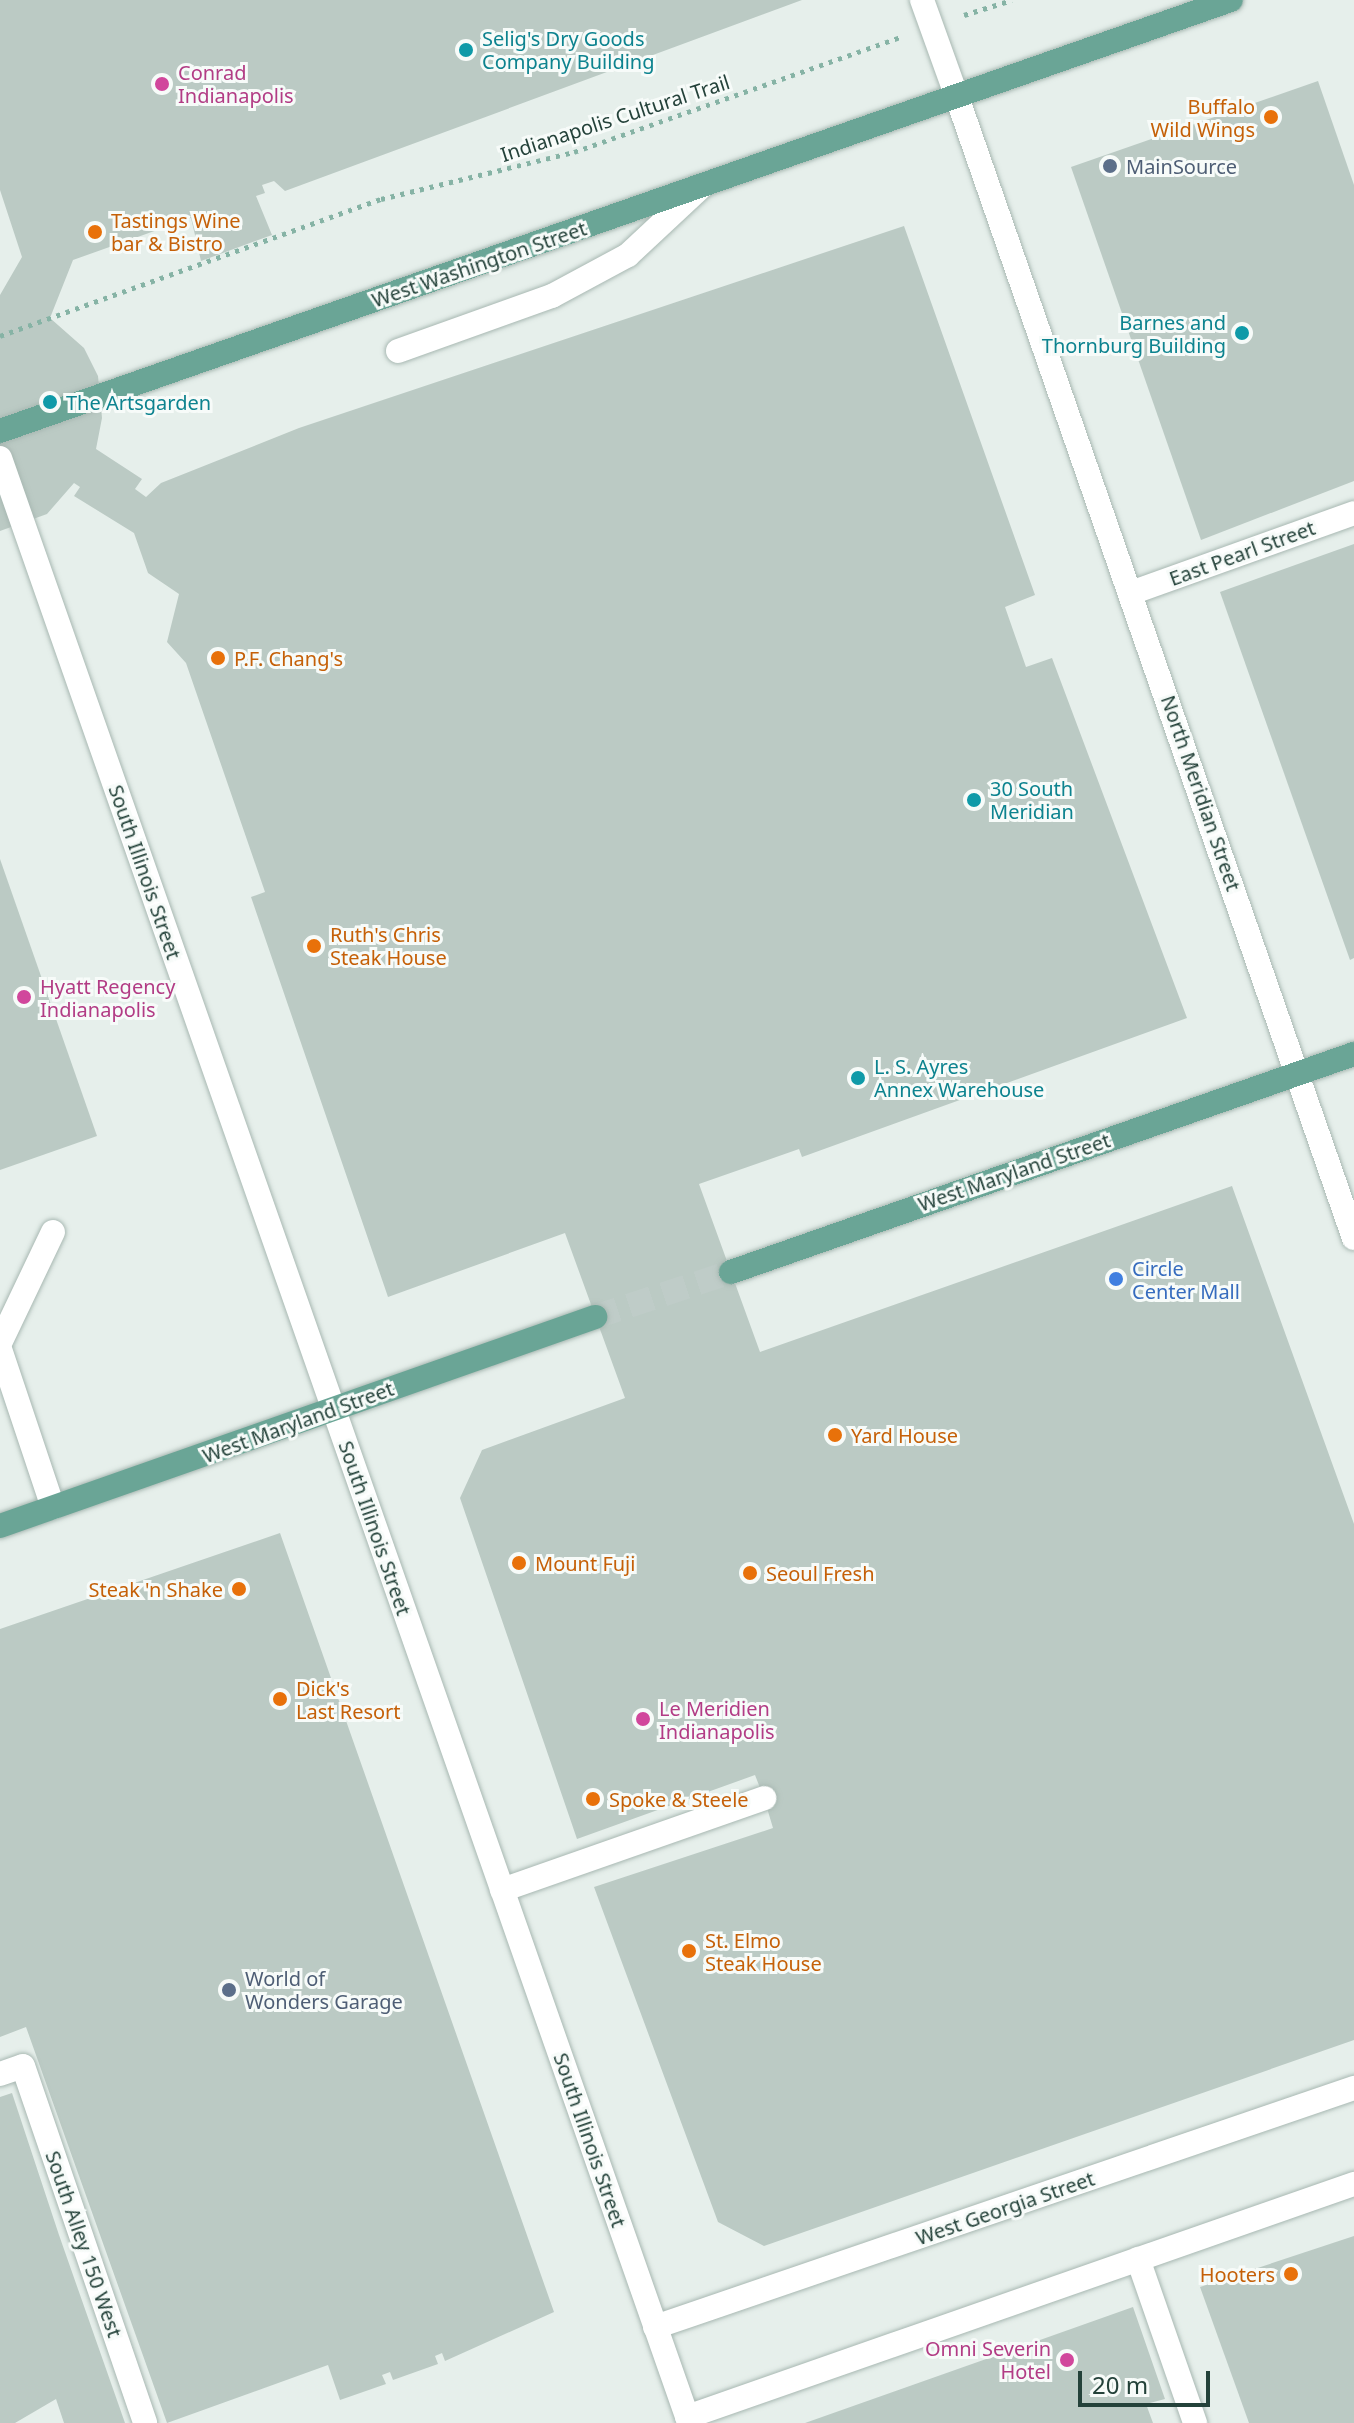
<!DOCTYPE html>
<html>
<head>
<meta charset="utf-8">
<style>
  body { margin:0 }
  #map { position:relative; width:1354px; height:2423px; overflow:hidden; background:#e6efeb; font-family:"Noto Sans",sans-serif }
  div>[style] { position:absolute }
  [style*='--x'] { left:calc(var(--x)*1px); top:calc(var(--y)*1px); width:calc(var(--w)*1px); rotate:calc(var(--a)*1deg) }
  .building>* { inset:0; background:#bbcac4 }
  .primary-tunnel>* { height:24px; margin-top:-12px; transform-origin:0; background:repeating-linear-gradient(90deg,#bfccc8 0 24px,transparent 0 36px) }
  .path>* { height:5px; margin-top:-2.5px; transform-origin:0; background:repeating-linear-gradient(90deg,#86b3a5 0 4px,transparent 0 10px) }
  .roads { filter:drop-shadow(0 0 2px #a8b8b2) drop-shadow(0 0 2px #a8b8b2) }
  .service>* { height:24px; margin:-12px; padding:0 12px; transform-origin:12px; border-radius:12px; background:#fff }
  .minor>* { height:24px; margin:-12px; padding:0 12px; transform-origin:12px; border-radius:12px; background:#fff }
  .tertiary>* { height:24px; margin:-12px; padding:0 12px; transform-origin:12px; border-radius:12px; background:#fff }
  .secondary>* { height:24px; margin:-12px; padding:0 12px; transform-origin:12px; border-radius:12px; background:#fff }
  .primary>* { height:24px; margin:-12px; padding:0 12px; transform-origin:12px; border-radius:12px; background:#6aa596 }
  .dots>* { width:22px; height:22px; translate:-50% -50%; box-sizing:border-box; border:4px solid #f7fbf9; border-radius:50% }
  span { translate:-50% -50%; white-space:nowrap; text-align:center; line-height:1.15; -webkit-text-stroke:6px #f7fbf9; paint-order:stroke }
  .culture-label { font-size:20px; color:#0d838f }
  .left { translate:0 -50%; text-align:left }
  .right { translate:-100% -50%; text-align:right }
  .hotel-label { font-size:20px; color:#b23c85 }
  .food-label { font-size:20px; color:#c56008 }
  .street-label { font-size:20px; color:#24423a }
  .service-label { font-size:20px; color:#4e5e75 }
  .shop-label { font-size:20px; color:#366cbe }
  .scale { position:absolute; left:1078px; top:2371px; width:132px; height:36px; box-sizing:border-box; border:4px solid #24423a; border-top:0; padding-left:10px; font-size:24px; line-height:28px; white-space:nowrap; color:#24423a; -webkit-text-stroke:6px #f7fbf9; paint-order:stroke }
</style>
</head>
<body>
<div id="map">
  <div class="building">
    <i style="clip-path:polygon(0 0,802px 0,285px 191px,274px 181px,262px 185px,265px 193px,256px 196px,272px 235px,201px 261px,191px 218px,73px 260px,50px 318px,84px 348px,98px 376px,102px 418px,96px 449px,142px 479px,135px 489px,146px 497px,161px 483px,299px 428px,904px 226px,1035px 595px,1005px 607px,1026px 667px,1052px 658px,1187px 1018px,802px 1157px,799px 1149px,699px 1184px,760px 1352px,1232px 1186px,1354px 1524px,1354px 2040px,764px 2246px,718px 2222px,594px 1887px,773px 1828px,764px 1798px,755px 1775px,577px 1839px,460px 1498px,482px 1450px,625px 1398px,565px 1233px,388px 1297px,251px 897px,265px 892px,186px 663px,167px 642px,179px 594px,148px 573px,134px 533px,74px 496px,80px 487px,74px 483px,47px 514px,0 531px,0 295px,22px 257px,0 190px)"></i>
    <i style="clip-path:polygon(1318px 81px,1354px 185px,1354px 481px,1201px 540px,1071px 167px)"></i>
    <i style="clip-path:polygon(1354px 544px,1354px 958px,1350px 960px,1220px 592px)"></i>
    <i style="clip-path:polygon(0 859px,97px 1136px,0 1170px)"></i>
    <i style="clip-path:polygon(280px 1533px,554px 2312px,445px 2361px,442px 2353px,435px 2356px,438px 2364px,393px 2380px,390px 2372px,382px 2375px,386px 2384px,340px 2400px,328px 2365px,167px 2423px,26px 2027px,0 2037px,0 1629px)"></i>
    <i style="clip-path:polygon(12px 2093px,59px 2235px,125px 2423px,64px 2423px,56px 2399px,15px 2423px,0 2423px,0 2097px)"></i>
    <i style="clip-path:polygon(1354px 2236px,1354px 2423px,1249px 2423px,1200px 2287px)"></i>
    <i style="clip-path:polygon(1133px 2307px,1165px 2399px,1146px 2404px,1153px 2423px,805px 2423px)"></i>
  </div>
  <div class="primary-tunnel">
    <i style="--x:595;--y:1317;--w:143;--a:-18.3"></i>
  </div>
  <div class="path">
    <i style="--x:964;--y:15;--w:50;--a:-17.4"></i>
    <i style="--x:0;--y:336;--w:405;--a:-19.8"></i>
    <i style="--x:381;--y:199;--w:199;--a:-13.7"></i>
    <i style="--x:574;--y:152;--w:347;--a:-19.4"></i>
  </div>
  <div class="roads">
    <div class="service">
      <i style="--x:398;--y:351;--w:164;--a:-19.7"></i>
      <i style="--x:552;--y:296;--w:86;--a:-28.3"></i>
      <i style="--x:628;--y:255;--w:101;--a:-43"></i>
      <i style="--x:0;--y:1343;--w:123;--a:-64.5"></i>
      <i style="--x:0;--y:1349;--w:167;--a:71.5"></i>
      <i style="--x:502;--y:1890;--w:278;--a:-19.3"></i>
      <i style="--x:0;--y:2074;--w:24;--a:-19"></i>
      <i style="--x:23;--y:2066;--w:377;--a:71.1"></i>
    </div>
    <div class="minor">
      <i style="--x:1131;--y:593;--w:237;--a:-19.7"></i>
      <i style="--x:1138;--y:2259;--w:174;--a:70.8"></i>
    </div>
    <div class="tertiary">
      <i style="--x:922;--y:0;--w:103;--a:70.2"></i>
      <i style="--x:655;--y:2327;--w:739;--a:-18.88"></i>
      <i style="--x:687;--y:2417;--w:707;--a:-19.26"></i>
    </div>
    <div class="secondary">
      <i style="--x:957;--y:97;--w:1208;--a:70.82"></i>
      <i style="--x:0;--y:458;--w:2076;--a:70.67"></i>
    </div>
    <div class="primary">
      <i style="--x:0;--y:431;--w:1304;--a:-19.3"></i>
      <i style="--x:731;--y:1272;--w:660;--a:-19.29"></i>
      <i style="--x:0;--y:1526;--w:631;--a:-19.35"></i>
    </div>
  </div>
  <div class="dots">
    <i style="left:466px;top:50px;background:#0f9aa8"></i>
    <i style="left:162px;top:84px;background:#d1479c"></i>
    <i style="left:1271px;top:117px;background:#e8710a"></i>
    <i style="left:1110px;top:166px;background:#5c6f8a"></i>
    <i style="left:95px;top:232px;background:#e8710a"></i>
    <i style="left:1242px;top:333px;background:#0f9aa8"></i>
    <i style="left:50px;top:402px;background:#0f9aa8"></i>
    <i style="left:218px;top:658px;background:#e8710a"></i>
    <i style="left:974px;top:800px;background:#0f9aa8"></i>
    <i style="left:314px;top:946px;background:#e8710a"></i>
    <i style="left:24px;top:997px;background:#d1479c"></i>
    <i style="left:858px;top:1078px;background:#0f9aa8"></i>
    <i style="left:1116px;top:1279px;background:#3f7fe0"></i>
    <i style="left:835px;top:1435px;background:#e8710a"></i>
    <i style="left:519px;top:1563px;background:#e8710a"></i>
    <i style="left:750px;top:1573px;background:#e8710a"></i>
    <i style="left:239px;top:1589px;background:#e8710a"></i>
    <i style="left:280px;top:1699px;background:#e8710a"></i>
    <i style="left:643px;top:1719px;background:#d1479c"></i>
    <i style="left:593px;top:1799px;background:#e8710a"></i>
    <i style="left:689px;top:1951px;background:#e8710a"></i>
    <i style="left:229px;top:1990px;background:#5c6f8a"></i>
    <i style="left:1291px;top:2274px;background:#e8710a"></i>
    <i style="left:1067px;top:2360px;background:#d1479c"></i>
  </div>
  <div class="culture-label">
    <span class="left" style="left:482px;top:50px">Selig's Dry Goods<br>Company Building</span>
    <span class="right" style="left:1226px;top:334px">Barnes and<br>Thornburg Building</span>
    <span class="left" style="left:66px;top:402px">The Artsgarden</span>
    <span class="left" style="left:990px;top:800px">30 South<br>Meridian</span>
    <span class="left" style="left:874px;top:1078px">L. S. Ayres<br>Annex Warehouse</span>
  </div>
  <div class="hotel-label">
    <span class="left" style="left:178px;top:84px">Conrad<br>Indianapolis</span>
    <span class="left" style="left:40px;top:998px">Hyatt Regency<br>Indianapolis</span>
    <span class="left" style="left:659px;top:1720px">Le Meridien<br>Indianapolis</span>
    <span class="right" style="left:1051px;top:2360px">Omni Severin<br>Hotel</span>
  </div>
  <div class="food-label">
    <span class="right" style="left:1255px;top:118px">Buffalo<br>Wild Wings</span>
    <span class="left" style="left:111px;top:232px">Tastings Wine<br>bar &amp; Bistro</span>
    <span class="left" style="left:234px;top:658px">P.F. Chang's</span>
    <span class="left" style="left:330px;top:946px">Ruth's Chris<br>Steak House</span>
    <span class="left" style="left:851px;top:1435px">Yard House</span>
    <span class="left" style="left:535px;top:1563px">Mount Fuji</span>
    <span class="left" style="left:766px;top:1573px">Seoul Fresh</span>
    <span class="right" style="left:223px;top:1589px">Steak 'n Shake</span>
    <span class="left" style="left:296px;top:1700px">Dick's<br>Last Resort</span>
    <span class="left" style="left:609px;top:1799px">Spoke &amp; Steele</span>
    <span class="left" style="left:705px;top:1952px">St. Elmo<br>Steak House</span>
    <span class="right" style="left:1275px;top:2274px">Hooters</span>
  </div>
  <div class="street-label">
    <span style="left:615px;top:118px;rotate:-18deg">Indianapolis Cultural Trail</span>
    <span style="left:479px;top:264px;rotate:-19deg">West Washington Street</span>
    <span style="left:1242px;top:553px;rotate:-20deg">East Pearl Street</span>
    <span style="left:1201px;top:793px;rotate:71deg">North Meridian Street</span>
    <span style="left:145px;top:872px;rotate:71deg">South Illinois Street</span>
    <span style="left:1014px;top:1172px;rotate:-19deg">West Maryland Street</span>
    <span style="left:298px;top:1422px;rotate:-20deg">West Maryland Street</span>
    <span style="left:375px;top:1528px;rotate:71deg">South Illinois Street</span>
    <span style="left:590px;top:2140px;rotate:71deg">South Illinois Street</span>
    <span style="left:1005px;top:2208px;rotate:-19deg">West Georgia Street</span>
    <span style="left:84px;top:2244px;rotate:71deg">South Alley 150 West</span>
  </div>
  <div class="service-label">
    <span class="left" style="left:1126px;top:166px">MainSource</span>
    <span class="left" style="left:245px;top:1990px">World of<br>Wonders Garage</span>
  </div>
  <div class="shop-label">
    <span class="left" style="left:1132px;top:1280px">Circle<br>Center Mall</span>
  </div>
  <div class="scale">20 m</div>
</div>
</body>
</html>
